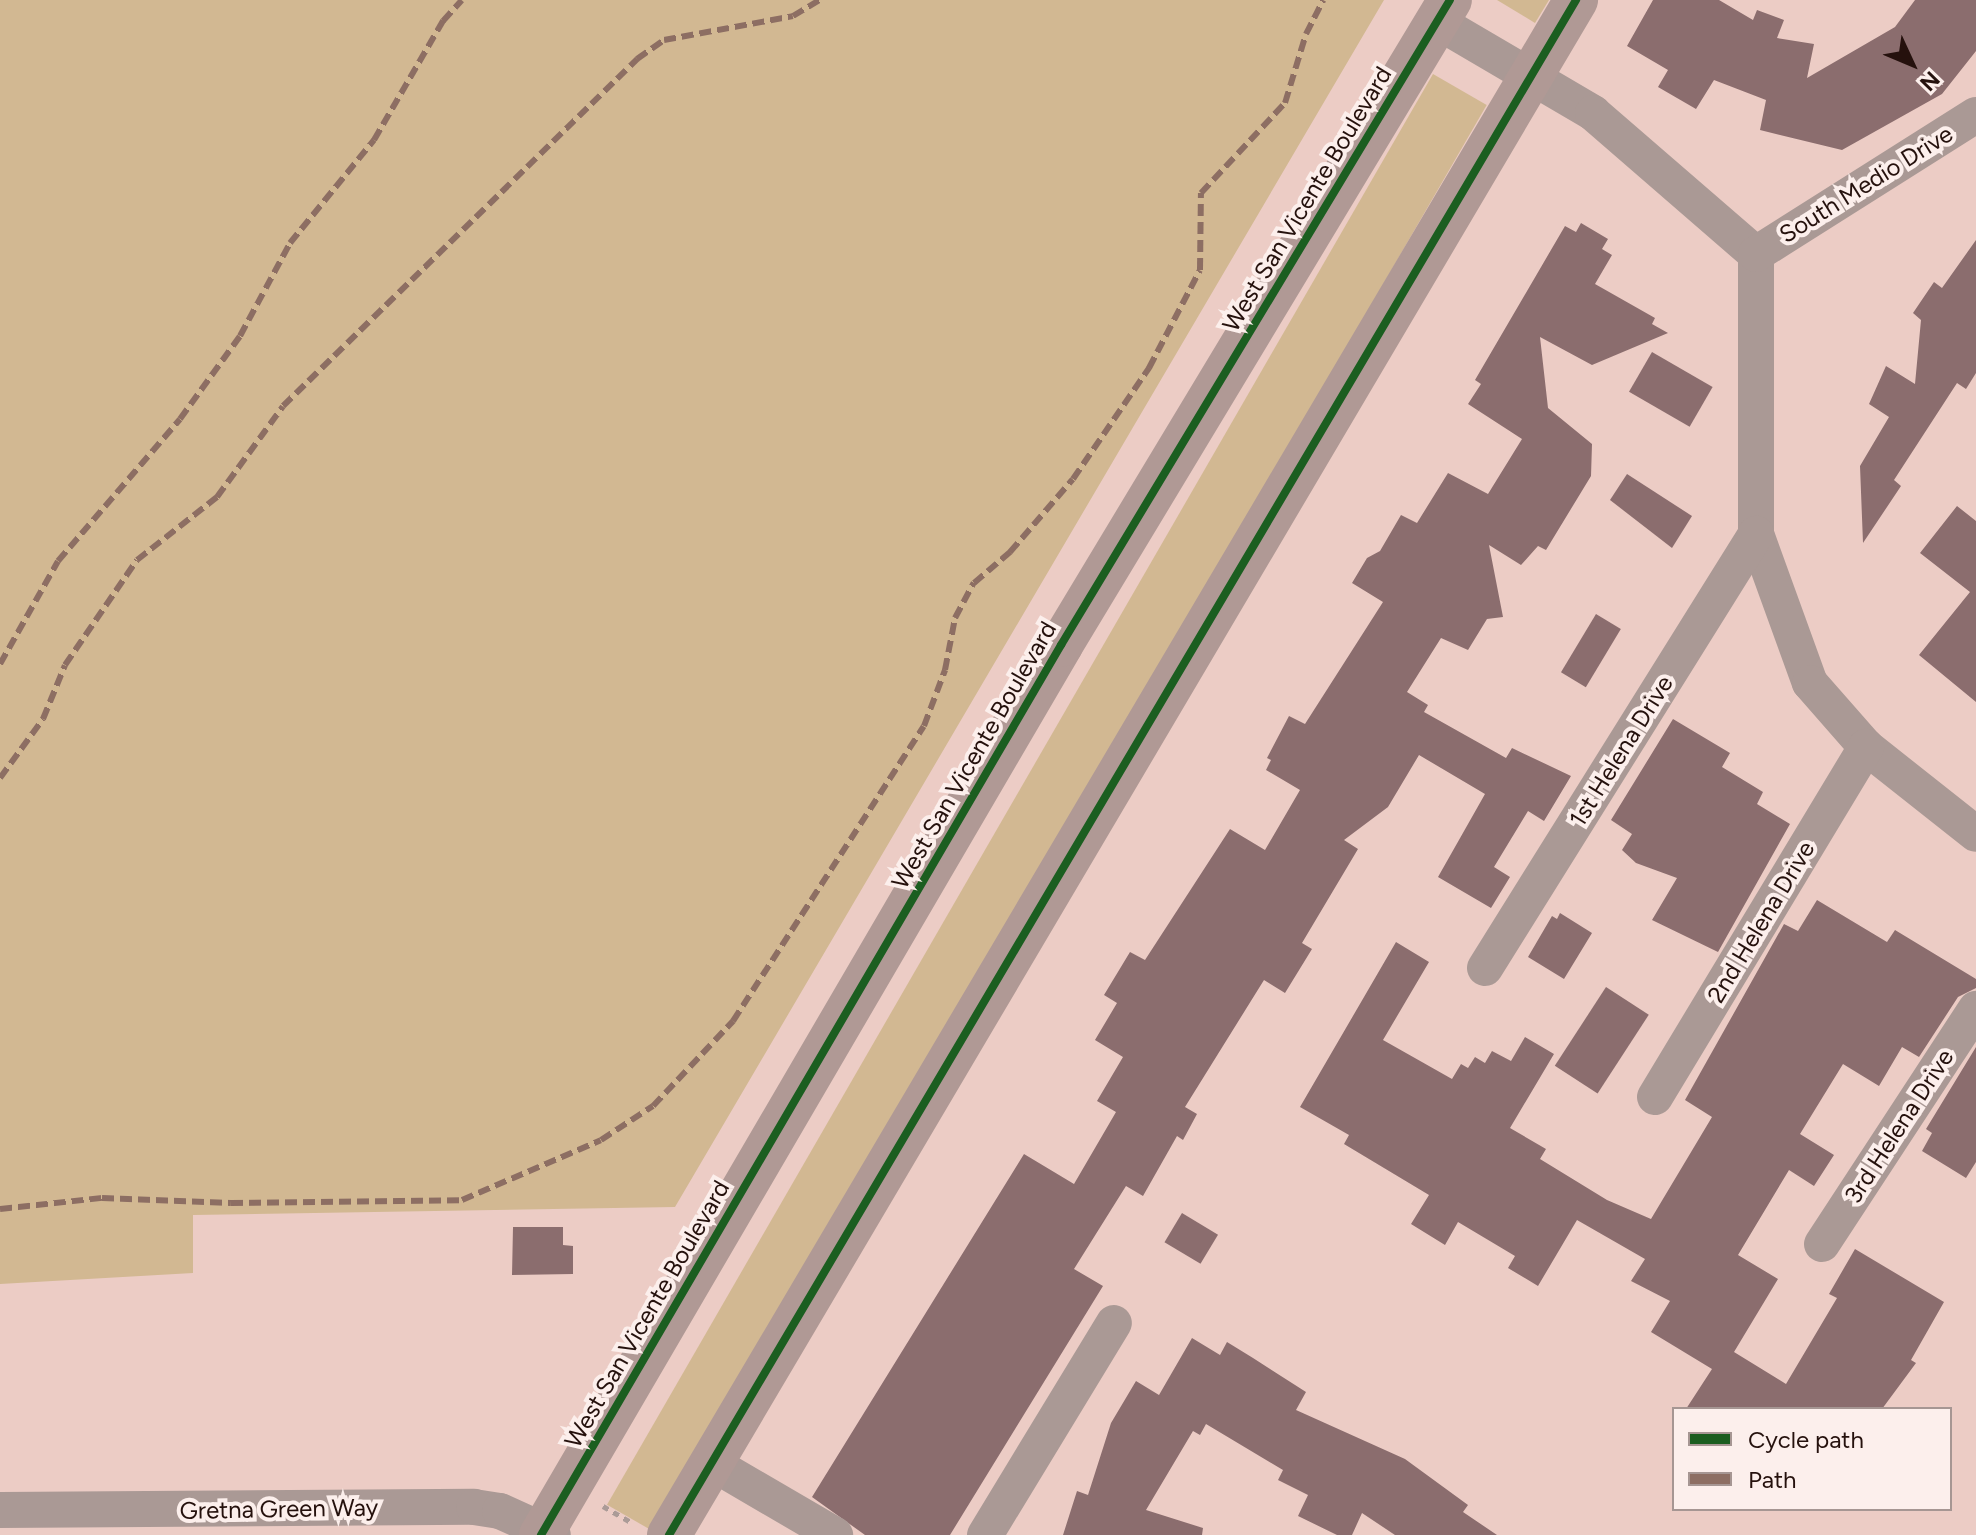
<!DOCTYPE html>
<html>
<head>
<meta charset="utf-8">
<style>
  body { margin:0 }
  #map { position:relative; width:1976px; height:1535px; overflow:hidden; background:#ecccc5; font-family:Figtree,sans-serif }
  div>[style] { position:absolute }
  [style*='--x'] { left:calc(var(--x)*1px); top:calc(var(--y)*1px); width:calc(var(--w)*1px); rotate:calc(var(--a)*1deg) }
  .green>* { inset:0; background:#d2b892; transform-origin:0 0 }
  .building>* { inset:0; background:#8b6d6e; transform-origin:0 0 }
  .path>* { height:5px; margin-top:-2.5px; transform-origin:0; background:repeating-linear-gradient(90deg,#ab9b97 0 6px,transparent 0 12px) }
  .minor>* { height:36px; margin:-18px; padding:0 18px; transform-origin:18px; border-radius:18px; background:#aa9995 }
  .major>* { height:44px; margin:-22px; padding:0 22px; transform-origin:22px; border-radius:22px; background:#b09995 }
  .quiet>* { height:6px; margin-top:-3px; transform-origin:0; background:repeating-linear-gradient(90deg,#8d6e63 0 12px,transparent 0 18px) }
  .cycleway>* { height:8px; margin:-4px; padding:0 4px; transform-origin:4px; border-radius:4px; background:#1b5e20 }
  span { translate:-50% -50%; white-space:nowrap; text-align:center; line-height:1.15; -webkit-text-stroke:8px #fcefec; paint-order:stroke }
  .street-label { font-size:24px; color:#25110d }
  .legend { position:absolute; left:1672px; top:1407px; width:280px; height:104px; box-sizing:border-box; background:#fcefec; border:2px solid #a69693; margin:0; padding:10px 14px; list-style:none; font-size:24px; color:#25110d }
  .legend li { display:flex; align-items:center; gap:16px; height:40px }
  .legend b { width:40px; border:2px solid #a69693 }
  .north { position:absolute; left:1872px; top:24px; width:80px; height:80px; -webkit-text-stroke:6px #fcefec; paint-order:stroke; rotate:134deg; font-size:22px; font-weight:700; line-height:32px; text-align:center; color:#25110d }
  .north::after { content:''; display:block; margin:auto; width:28px; height:36px; background:#25110d; clip-path:polygon(50% 0,100% 100%,50% 72%,0 100%) }
</style>
</head>
<body>
<div id="map">
  <div class="green">
    <i style="clip-path:polygon(0 0,1384px 0,675px 1207px,193px 1215px,193px 1273px,0 1284px)"></i>
    <i style="clip-path:polygon(1497px 0,1549px 0,1535px 23px)"></i>
    <i style="left:1433px;top:74px;width:62px;height:1652px;rotate:30deg"></i>
  </div>
  <div class="building">
    <i style="clip-path:polygon(1653px 0,1719px 0,1753px 20px,1757px 10px,1784px 20px,1777px 38px,1814px 44px,1807px 78px,1895px 27px,1915px 0,1976px 0,1976px 51px,1942px 94px,1842px 150px,1760px 130px,1766px 100px,1714px 80px,1696px 109px,1658px 87px,1668px 70px,1627px 46px)"></i>
    <i style="clip-path:polygon(1581px 223px,1608px 239px,1602px 249px,1612px 255px,1595px 284px,1655px 318px,1652px 324px,1668px 333px,1592px 365px,1540px 337px,1548px 408px,1592px 444px,1591px 476px,1546px 550px,1538px 546px,1521px 565px,1489px 545px,1503px 617px,1487px 619px,1468px 650px,1441px 638px,1407px 692px,1428px 705px,1424px 712px,1506px 758px,1512px 748px,1571px 776px,1544px 821px,1528px 811px,1494px 867px,1510px 877px,1491px 908px,1438px 877px,1485px 794px,1419px 755px,1388px 807px,1344px 840px,1358px 849px,1302px 943px,1312px 949px,1285px 993px,1264px 980px,1185px 1107px,1197px 1114px,1183px 1140px,1177px 1136px,1143px 1196px,1126px 1186px,1074px 1269px,1103px 1286px,950px 1535px,865px 1535px,812px 1497px,1024px 1154px,1074px 1184px,1116px 1112px,1097px 1101px,1123px 1057px,1095px 1040px,1117px 1003px,1104px 995px,1130px 952px,1145px 960px,1230px 829px,1265px 850px,1300px 790px,1266px 770px,1271px 760px,1267px 758px,1289px 716px,1305px 724px,1383px 602px,1352px 583px,1367px 558px,1380px 551px,1401px 515px,1417px 523px,1448px 473px,1488px 494px,1522px 439px,1468px 404px,1481px 384px,1475px 380px,1565px 226px,1576px 232px)"></i>
    <i style="clip-path:polygon(1976px 240px,1976px 373px,1966px 389px,1957px 383px,1894px 480px,1901px 486px,1863px 543px,1860px 466px,1889px 417px,1869px 404px,1886px 366px,1915px 384px,1921px 320px,1913px 313px,1934px 282px,1942px 288px)"></i>
    <i style="left:1652px;top:352px;width:70px;height:46px;rotate:30deg"></i>
    <i style="clip-path:polygon(1627px 474px,1692px 516px,1672px 548px,1610px 500px)"></i>
    <i style="clip-path:polygon(1957px 506px,1976px 521px,1976px 702px,1919px 655px,1970px 592px,1920px 553px)"></i>
    <i style="left:1596px;top:614px;width:29px;height:68px;rotate:31deg"></i>
    <i style="clip-path:polygon(1673px 719px,1730px 753px,1722px 767px,1763px 792px,1757px 804px,1790px 824px,1718px 952px,1652px 920px,1677px 878px,1636px 863px,1622px 850px,1632px 834px,1611px 820px)"></i>
    <i style="clip-path:polygon(1817px 900px,1887px 942px,1895px 930px,1976px 979px,1976px 988px,1958px 997px,1919px 1057px,1902px 1047px,1879px 1086px,1843px 1064px,1800px 1134px,1834px 1155px,1814px 1186px,1789px 1170px,1738px 1255px,1778px 1279px,1734px 1352px,1786px 1384px,1837px 1298px,1829px 1294px,1855px 1249px,1944px 1302px,1911px 1360px,1916px 1363px,1882px 1409px,1686px 1409px,1712px 1369px,1651px 1332px,1670px 1301px,1631px 1281px,1645px 1259px,1577px 1220px,1538px 1286px,1508px 1268px,1515px 1256px,1458px 1222px,1445px 1245px,1411px 1224px,1429px 1195px,1344px 1144px,1349px 1135px,1300px 1107px,1396px 942px,1429px 962px,1383px 1040px,1452px 1079px,1461px 1064px,1468px 1068px,1475px 1057px,1485px 1063px,1492px 1051px,1511px 1061px,1525px 1037px,1554px 1054px,1510px 1128px,1546px 1149px,1540px 1159px,1607px 1200px,1651px 1219px,1712px 1117px,1685px 1100px,1784px 924px,1798px 931px)"></i>
    <i style="clip-path:polygon(1560px 913px,1592px 933px,1564px 979px,1528px 957px,1552px 916px,1557px 919px)"></i>
    <i style="left:1606px;top:987px;width:51px;height:94px;rotate:33deg"></i>
    <i style="clip-path:polygon(1976px 1047px,1976px 1162px,1966px 1178px,1922px 1151px,1932px 1133px,1926px 1129px)"></i>
    <i style="left:1182px;top:1213px;width:42px;height:34px;rotate:31deg"></i>
    <i style="clip-path:polygon(513px 1227px,563px 1227px,563px 1245px,573px 1246px,573px 1274px,512px 1275px)"></i>
    <i style="clip-path:polygon(1192px 1338px,1220px 1355px,1227px 1342px,1253px 1358px,1306px 1392px,1296px 1410px,1405px 1459px,1468px 1505px,1463px 1512px,1497px 1535px,1395px 1535px,1362px 1513px,1352px 1535px,1337px 1535px,1298px 1516px,1308px 1495px,1278px 1480px,1283px 1470px,1206px 1424px,1200px 1435px,1193px 1431px,1146px 1510px,1203px 1528px,1202px 1535px,1063px 1535px,1077px 1491px,1088px 1495px,1111px 1423px,1136px 1381px,1159px 1395px)"></i>
  </div>
  <div class="path">
    <i style="--x:603;--y:1506;--w:34;--a:30"></i>
  </div>
  <div class="minor">
    <i style="--x:1438;--y:22;--w:180;--a:30.4"></i>
    <i style="--x:1593;--y:113;--w:216;--a:40.9"></i>
    <i style="--x:1756;--y:254;--w:280;--a:90"></i>
    <i style="--x:1756;--y:534;--w:158;--a:70.1"></i>
    <i style="--x:1810;--y:683;--w:85;--a:48.8"></i>
    <i style="--x:1866;--y:747;--w:140;--a:38.3"></i>
    <i style="--x:1756;--y:254;--w:260;--a:-32.3"></i>
    <i style="--x:1485;--y:968;--w:512;--a:-58.02"></i>
    <i style="--x:1655;--y:1097;--w:409;--a:-58.9"></i>
    <i style="--x:1822;--y:1244;--w:281;--a:-56.8"></i>
    <i style="--x:710;--y:1462;--w:145;--a:30.3"></i>
    <i style="--x:0;--y:1510;--w:474;--a:-0.4"></i>
    <i style="--x:474;--y:1507;--w:26;--a:9"></i>
    <i style="--x:500;--y:1511;--w:58;--a:24.4"></i>
    <i style="--x:985;--y:1535;--w:248;--a:-58.7"></i>
  </div>
  <div class="major">
    <i style="--x:541;--y:1535;--w:1031;--a:-59.7"></i>
    <i style="--x:1061;--y:645;--w:753;--a:-58.91"></i>
    <i style="--x:669;--y:1535;--w:1783;--a:-59.42"></i>
  </div>
  <div class="quiet">
    <i style="--x:0;--y:664;--w:118;--a:-60.6"></i>
    <i style="--x:58;--y:561;--w:187;--a:-49.3"></i>
    <i style="--x:180;--y:419;--w:102;--a:-54.1"></i>
    <i style="--x:240;--y:336;--w:106;--a:-61.7"></i>
    <i style="--x:290;--y:243;--w:133;--a:-50.8"></i>
    <i style="--x:374;--y:140;--w:138;--a:-59.9"></i>
    <i style="--x:443;--y:21;--w:28;--a:-48"></i>
    <i style="--x:0;--y:778;--w:73;--a:-53.9"></i>
    <i style="--x:43;--y:719;--w:58;--a:-67.8"></i>
    <i style="--x:65;--y:665;--w:127;--a:-55.6"></i>
    <i style="--x:137;--y:560;--w:102;--a:-38.2"></i>
    <i style="--x:217;--y:497;--w:112;--a:-54"></i>
    <i style="--x:283;--y:406;--w:496;--a:-44.4"></i>
    <i style="--x:637;--y:59;--w:33;--a:-35"></i>
    <i style="--x:664;--y:40;--w:131;--a:-10.5"></i>
    <i style="--x:793;--y:16;--w:31;--a:-31"></i>
    <i style="--x:0;--y:1209;--w:103;--a:-6.2"></i>
    <i style="--x:102;--y:1198;--w:129;--a:2.2"></i>
    <i style="--x:231;--y:1203;--w:231;--a:-0.7"></i>
    <i style="--x:462;--y:1200;--w:151;--a:-23.3"></i>
    <i style="--x:601;--y:1140;--w:62;--a:-33.2"></i>
    <i style="--x:653;--y:1106;--w:117;--a:-46.7"></i>
    <i style="--x:733;--y:1021;--w:351;--a:-57.1"></i>
    <i style="--x:924;--y:726;--w:60;--a:-69.4"></i>
    <i style="--x:945;--y:670;--w:53;--a:-79.1"></i>
    <i style="--x:955;--y:618;--w:40;--a:-62"></i>
    <i style="--x:974;--y:583;--w:48;--a:-40.7"></i>
    <i style="--x:1010;--y:552;--w:96;--a:-49.2"></i>
    <i style="--x:1073;--y:479;--w:135;--a:-55.6"></i>
    <i style="--x:1149;--y:368;--w:110;--a:-62.5"></i>
    <i style="--x:1200;--y:270;--w:77;--a:-89.3"></i>
    <i style="--x:1201;--y:193;--w:123;--a:-47"></i>
    <i style="--x:1285;--y:103;--w:72;--a:-73.1"></i>
    <i style="--x:1306;--y:34;--w:38;--a:-63"></i>
  </div>
  <div class="cycleway">
    <i style="--x:541;--y:1535;--w:1031;--a:-59.7"></i>
    <i style="--x:1061;--y:645;--w:753;--a:-58.91"></i>
    <i style="--x:669;--y:1535;--w:1783;--a:-59.42"></i>
  </div>
  <div class="street-label">
    <span style="left:1866px;top:184px;rotate:-32deg">South Medio Drive</span>
    <span style="left:1307px;top:199px;rotate:-59deg">West San Vicente Boulevard</span>
    <span style="left:1621px;top:751px;rotate:-58deg">1st Helena Drive</span>
    <span style="left:974px;top:755px;rotate:-60deg">West San Vicente Boulevard</span>
    <span style="left:1761px;top:922px;rotate:-59deg">2nd Helena Drive</span>
    <span style="left:1899px;top:1126px;rotate:-57deg">3rd Helena Drive</span>
    <span style="left:647px;top:1314px;rotate:-60deg">West San Vicente Boulevard</span>
    <span style="left:279px;top:1509px;rotate:-1deg">Gretna Green Way</span>
  </div>
  <ul class="legend">
  <li><b style="height:10px;background:#1b5e20"></b>Cycle path</li>
  <li><b style="height:10px;background:#8d6e63"></b>Path</li>
  </ul>
  <div class="north">N</div>
</div>
</body>
</html>
